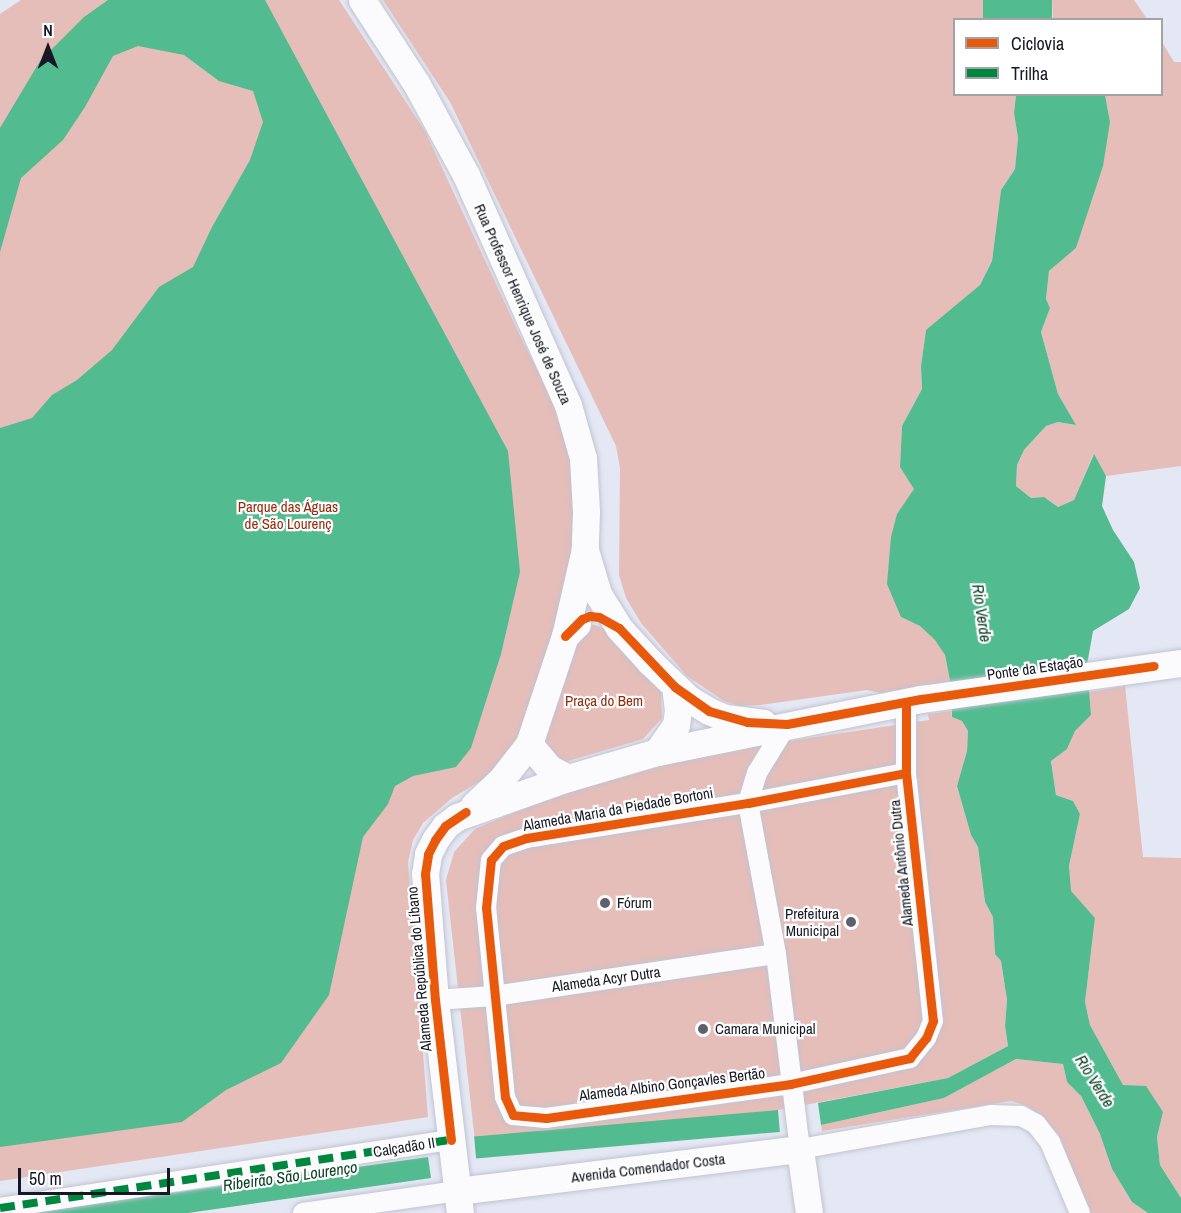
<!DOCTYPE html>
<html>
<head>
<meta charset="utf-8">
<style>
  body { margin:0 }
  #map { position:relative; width:1181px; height:1213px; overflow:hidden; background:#e4e7f4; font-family:"Archivo Narrow",sans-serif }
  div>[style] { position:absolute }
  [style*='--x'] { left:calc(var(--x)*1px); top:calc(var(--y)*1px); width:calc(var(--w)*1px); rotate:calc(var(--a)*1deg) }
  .green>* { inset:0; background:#e6beb9 }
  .water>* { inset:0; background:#52bb8f; transform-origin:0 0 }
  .roads { filter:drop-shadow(0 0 2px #c1c3d0) drop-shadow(0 0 2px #c1c3d0) }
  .street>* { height:20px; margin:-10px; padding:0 10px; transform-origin:10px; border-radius:10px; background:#fbfbfd }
  .secondary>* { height:27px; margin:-13.5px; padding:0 13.5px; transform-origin:13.5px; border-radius:13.5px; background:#fbfbfd }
  .quiet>* { height:8px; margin-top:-4px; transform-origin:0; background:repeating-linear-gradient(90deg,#00873e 0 15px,transparent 0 23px) }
  .cycleway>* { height:9px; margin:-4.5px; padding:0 4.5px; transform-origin:4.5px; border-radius:4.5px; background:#e8590c }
  .dots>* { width:16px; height:16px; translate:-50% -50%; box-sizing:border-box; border:3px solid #fff; border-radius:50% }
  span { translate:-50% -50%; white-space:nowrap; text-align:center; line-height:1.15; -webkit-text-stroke:4.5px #fff; paint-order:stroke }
  .street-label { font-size:15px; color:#161825 }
  .park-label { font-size:15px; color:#942b0b }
  .poi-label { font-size:15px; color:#161825 }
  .left { translate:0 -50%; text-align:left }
  .right { translate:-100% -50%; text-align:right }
  .water-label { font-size:16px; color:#0b4125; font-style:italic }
  .legend { position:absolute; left:953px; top:18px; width:210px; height:78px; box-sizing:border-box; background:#fff; border:2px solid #a2a3a8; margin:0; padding:8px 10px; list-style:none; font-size:18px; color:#161825 }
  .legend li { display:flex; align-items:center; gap:12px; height:30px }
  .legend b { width:30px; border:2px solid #a2a3a8 }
  .north { position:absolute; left:18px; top:18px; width:60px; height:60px; -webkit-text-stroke:4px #fff; paint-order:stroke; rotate:0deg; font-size:16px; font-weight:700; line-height:24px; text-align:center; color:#161825 }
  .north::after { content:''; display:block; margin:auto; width:21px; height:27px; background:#161825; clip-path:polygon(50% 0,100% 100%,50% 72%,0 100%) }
  .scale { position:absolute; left:18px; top:1168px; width:152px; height:27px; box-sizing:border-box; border:3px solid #161825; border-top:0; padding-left:8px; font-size:18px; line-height:21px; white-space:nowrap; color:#161825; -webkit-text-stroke:4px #fff; paint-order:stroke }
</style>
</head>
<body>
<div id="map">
  <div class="green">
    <i style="clip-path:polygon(21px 0,339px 0,425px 131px,523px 342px,565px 423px,580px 488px,568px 589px,514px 749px,487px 777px,452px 798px,423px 823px,413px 840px,408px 862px,428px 1117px,0 1181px,0 14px)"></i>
    <i style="clip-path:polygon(383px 0,983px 0,987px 19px,954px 20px,954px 94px,1016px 95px,1014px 113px,1018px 138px,1015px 169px,1001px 190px,992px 261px,980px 285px,926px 331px,921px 366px,922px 389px,902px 426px,900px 467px,915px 489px,897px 514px,901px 617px,920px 626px,936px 640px,945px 655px,951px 686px,890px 695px,867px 690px,760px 705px,740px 706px,724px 701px,687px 676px,641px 623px,626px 598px,619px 575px,620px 468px,616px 446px,450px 102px)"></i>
    <i style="clip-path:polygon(1052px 0,1134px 0,1147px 19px,1053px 20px)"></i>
    <i style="clip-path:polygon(1162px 42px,1174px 62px,1181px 62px,1181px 466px,1106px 476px,1093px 455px,1074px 500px,1058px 507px,1044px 497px,1031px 498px,1016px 486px,1017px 465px,1024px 450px,1046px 426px,1058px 422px,1076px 425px,1058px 394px,1041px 332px,1050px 308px,1046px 299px,1049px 271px,1076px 248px,1110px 122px,1105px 95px,1162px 94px)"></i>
    <i style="clip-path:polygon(595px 625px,602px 628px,654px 682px,661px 692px,662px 718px,643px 739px,561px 763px,538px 748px,570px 644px,587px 626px)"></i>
    <i style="clip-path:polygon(1125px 686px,1143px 857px,1181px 858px,1181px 1198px,1160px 1165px,1157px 1137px,1163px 1112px,1123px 1085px,1090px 1025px,1085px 1002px,1095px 918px,1070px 891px,1069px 866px,1080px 814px,1073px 801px,1056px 795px,1051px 760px,1067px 749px,1075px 731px,1091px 715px,1089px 692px)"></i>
    <i style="clip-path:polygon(951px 711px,952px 717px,962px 721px,968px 731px,967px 751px,957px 786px,971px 835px,978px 847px,985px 902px,993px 917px,995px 954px,1001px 961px,1007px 1000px,1005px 1026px,1008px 1046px,948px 1078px,778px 1110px,476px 1151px,446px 880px,454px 852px,475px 829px,549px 798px,665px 765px,742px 748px,929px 720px,928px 714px)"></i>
    <i style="clip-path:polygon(1016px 1059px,1063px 1064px,1067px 1082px,1081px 1096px,1100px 1134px,1112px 1169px,1132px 1202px,1148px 1213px,1089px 1213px,1060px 1138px,1043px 1117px,1027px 1106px,1011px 1101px,822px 1131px,821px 1125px,944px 1098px)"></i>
  </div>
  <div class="water">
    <i style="clip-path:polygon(108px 0,265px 0,508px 451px,520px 572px,501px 654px,471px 748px,456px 767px,413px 776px,395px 786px,388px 804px,363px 837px,329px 995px,281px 1063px,226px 1090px,182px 1122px,0 1147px,0 428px,32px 418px,52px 395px,77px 380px,112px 350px,159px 287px,193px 267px,212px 227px,250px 160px,263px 122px,253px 91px,219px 81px,184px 55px,138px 46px,113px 56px,85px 107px,63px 140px,21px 178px,0 252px,0 128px,40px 61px,84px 17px)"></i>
    <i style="left:983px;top:0;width:69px;height:19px"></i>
    <i style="clip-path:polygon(1016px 95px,1105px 95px,1110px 122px,1103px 166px,1076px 248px,1049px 271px,1046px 299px,1050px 308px,1041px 332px,1058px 394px,1076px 425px,1058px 422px,1046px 426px,1024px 450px,1017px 465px,1016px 486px,1031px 498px,1044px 497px,1058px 507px,1074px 500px,1094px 454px,1106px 476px,1102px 506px,1113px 530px,1134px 562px,1140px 588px,1129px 609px,1093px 631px,1087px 665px,1091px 715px,1075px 731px,1067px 749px,1051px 761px,1056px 795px,1073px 801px,1080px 814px,1069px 866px,1071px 891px,1095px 918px,1085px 1002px,1090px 1025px,1123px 1085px,1146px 1086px,1163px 1112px,1157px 1137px,1160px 1165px,1181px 1198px,1181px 1213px,1148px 1213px,1132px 1202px,1112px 1169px,1100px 1134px,1081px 1096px,1067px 1082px,1063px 1064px,1016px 1059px,944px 1098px,821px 1125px,818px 1103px,948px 1078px,1008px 1046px,1005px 1026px,1007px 1000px,1001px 961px,995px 954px,993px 917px,985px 902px,978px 847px,971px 835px,957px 786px,967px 751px,968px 731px,962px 721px,952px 717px,951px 686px,945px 655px,935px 640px,920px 626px,901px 617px,887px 584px,891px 537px,897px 514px,914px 489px,900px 467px,902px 426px,922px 389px,921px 366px,926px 330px,980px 285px,992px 261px,1001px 190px,1015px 169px,1018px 138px,1014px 113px)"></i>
    <i style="left:778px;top:1110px;width:22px;height:305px;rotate:85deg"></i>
    <i style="clip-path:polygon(428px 1157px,431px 1178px,188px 1213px,29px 1213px)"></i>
  </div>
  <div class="roads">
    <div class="street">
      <i style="--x:906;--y:702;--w:71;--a:90"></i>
      <i style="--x:906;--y:773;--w:249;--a:83.8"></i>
      <i style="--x:933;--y:1021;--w:18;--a:112"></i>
      <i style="--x:926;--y:1038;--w:26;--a:129"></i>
      <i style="--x:910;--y:1058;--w:122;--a:167.7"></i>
      <i style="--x:791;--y:1084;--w:247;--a:172.1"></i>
      <i style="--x:546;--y:1118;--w:33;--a:-175"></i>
      <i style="--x:513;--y:1115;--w:20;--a:-114"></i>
      <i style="--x:505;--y:1097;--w:190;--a:-95.7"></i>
      <i style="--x:486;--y:908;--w:48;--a:-84.1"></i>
      <i style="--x:491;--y:860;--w:18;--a:-49"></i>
      <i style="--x:503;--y:846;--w:24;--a:-19"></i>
      <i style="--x:526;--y:838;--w:225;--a:-9"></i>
      <i style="--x:748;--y:803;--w:161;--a:-10.8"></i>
      <i style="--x:787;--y:724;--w:57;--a:121.5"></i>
      <i style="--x:757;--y:773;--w:31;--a:107"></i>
      <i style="--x:748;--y:803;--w:154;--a:79.5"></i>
      <i style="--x:776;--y:954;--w:196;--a:83"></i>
      <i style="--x:800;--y:1149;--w:194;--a:-10.1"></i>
      <i style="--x:991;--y:1115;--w:30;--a:2"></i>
      <i style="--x:1021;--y:1116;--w:17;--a:28"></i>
      <i style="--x:1036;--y:1124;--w:23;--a:52"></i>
      <i style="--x:1050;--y:1142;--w:77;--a:67.1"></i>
      <i style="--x:435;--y:1000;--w:59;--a:-3.9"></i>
      <i style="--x:494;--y:996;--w:285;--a:-8.5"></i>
      <i style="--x:0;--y:1208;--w:456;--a:-8.6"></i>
      <i style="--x:303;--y:1213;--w:156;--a:-8.1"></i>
    </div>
    <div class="secondary">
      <i style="--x:362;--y:0;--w:99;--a:57"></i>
      <i style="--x:416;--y:83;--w:105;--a:61.5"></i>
      <i style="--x:466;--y:175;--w:252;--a:66.1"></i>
      <i style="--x:568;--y:405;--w:55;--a:74.2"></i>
      <i style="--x:583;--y:458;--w:54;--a:86.8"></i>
      <i style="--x:586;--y:512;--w:37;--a:92"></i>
      <i style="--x:585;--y:549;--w:89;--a:102.9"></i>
      <i style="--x:585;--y:550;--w:46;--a:73.5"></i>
      <i style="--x:598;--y:594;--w:40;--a:58"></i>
      <i style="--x:619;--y:628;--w:46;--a:47.6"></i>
      <i style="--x:650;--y:662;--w:54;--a:43.5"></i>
      <i style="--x:689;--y:699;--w:23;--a:31"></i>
      <i style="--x:709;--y:711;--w:17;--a:24"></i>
      <i style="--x:725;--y:718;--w:38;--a:7"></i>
      <i style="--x:529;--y:744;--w:31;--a:50"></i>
      <i style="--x:549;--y:768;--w:21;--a:28"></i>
      <i style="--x:657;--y:752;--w:33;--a:-55"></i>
      <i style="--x:676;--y:725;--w:15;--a:-82"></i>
      <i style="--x:678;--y:710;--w:23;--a:-97"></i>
      <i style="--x:474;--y:805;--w:35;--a:-43"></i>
      <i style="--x:500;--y:781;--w:47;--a:-51.9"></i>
      <i style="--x:529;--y:744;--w:114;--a:-71.6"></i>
      <i style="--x:565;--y:636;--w:17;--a:-45"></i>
      <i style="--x:457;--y:1191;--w:346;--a:-7"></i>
      <i style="--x:800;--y:1149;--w:65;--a:82"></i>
      <i style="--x:460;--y:1213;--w:214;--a:-96.7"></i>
      <i style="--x:435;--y:1000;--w:126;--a:-94.5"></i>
      <i style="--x:425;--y:874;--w:20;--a:-81"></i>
      <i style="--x:428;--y:854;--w:16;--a:-63"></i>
      <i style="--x:435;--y:840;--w:17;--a:-54"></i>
      <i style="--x:445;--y:826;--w:15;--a:-37"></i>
      <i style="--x:457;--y:817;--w:118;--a:-19.4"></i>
      <i style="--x:568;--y:778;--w:93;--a:-16.3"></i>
      <i style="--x:657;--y:752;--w:269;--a:-11.4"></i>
      <i style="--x:921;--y:699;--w:262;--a:-7.9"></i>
    </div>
  </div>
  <div class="quiet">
    <i style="--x:0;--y:1208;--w:456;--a:-8.6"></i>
  </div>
  <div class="cycleway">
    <i style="--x:565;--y:636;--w:24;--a:-45"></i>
    <i style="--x:582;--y:619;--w:9;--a:-21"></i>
    <i style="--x:590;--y:616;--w:9;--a:6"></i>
    <i style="--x:599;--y:617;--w:23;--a:29"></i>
    <i style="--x:619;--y:628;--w:81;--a:46.5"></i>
    <i style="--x:675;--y:687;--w:42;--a:35.2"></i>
    <i style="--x:709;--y:711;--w:40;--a:16"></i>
    <i style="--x:747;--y:722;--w:40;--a:2.9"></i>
    <i style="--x:787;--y:724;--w:136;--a:-10.6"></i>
    <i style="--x:921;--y:699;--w:235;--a:-8.1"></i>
    <i style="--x:906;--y:702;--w:71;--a:90"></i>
    <i style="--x:906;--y:773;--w:249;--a:83.8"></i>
    <i style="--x:933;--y:1021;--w:18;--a:112"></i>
    <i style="--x:926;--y:1038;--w:26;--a:129"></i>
    <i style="--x:910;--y:1058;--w:122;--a:167.7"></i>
    <i style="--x:791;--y:1084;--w:247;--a:172.1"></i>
    <i style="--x:546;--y:1118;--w:33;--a:-175"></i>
    <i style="--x:513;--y:1115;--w:20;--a:-114"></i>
    <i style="--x:505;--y:1097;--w:190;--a:-95.7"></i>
    <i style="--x:486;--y:908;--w:48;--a:-84.1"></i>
    <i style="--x:491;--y:860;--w:18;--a:-49"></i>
    <i style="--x:503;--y:846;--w:24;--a:-19"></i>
    <i style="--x:526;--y:838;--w:225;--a:-9"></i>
    <i style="--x:748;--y:803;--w:161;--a:-10.8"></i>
    <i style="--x:451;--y:1140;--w:141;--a:-96.5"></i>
    <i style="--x:435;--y:1000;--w:126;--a:-94.5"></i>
    <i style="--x:425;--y:874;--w:20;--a:-81"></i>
    <i style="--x:428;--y:854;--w:16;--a:-63"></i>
    <i style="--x:435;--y:840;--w:17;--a:-54"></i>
    <i style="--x:445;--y:826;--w:25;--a:-34"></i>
  </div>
  <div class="dots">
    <i style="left:605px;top:903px;background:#5e606d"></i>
    <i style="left:851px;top:922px;background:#5e606d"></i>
    <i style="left:703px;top:1029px;background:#5e606d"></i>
  </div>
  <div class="street-label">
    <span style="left:523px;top:304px;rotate:66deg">Rua Professor Henrique José de Souza</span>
    <span style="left:1035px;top:668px;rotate:-8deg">Ponte da Estação</span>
    <span style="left:618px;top:809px;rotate:-10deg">Alameda Maria da Piedade Bortoni</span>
    <span style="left:901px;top:863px;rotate:-96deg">Alameda Antônio Dutra</span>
    <span style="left:419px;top:969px;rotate:-95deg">Alameda República do Líbano</span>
    <span style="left:606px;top:979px;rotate:-8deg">Alameda Acyr Dutra</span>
    <span style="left:672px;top:1084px;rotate:-7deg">Alameda Albino Gonçavles Bertão</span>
    <span style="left:404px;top:1147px;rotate:-9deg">Calçadão II</span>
    <span style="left:648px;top:1168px;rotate:-7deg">Avenida Comendador Costa</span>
  </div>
  <div class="park-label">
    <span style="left:288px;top:515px">Parque das Águas<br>de São Lourenç</span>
    <span style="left:604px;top:701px">Praça do Bem</span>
  </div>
  <div class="poi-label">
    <span class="left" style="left:617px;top:903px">Fórum</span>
    <span class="right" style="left:839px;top:922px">Prefeitura<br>Municipal</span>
    <span class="left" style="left:715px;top:1029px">Camara Municipal</span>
  </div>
  <div class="water-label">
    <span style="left:982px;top:613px;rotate:82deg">Rio Verde</span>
    <span style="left:1095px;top:1081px;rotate:58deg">Rio Verde</span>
    <span style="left:290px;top:1176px;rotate:-8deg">Ribeirão São Lourenço</span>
  </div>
  <ul class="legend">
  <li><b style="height:8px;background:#e8590c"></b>Ciclovia</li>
  <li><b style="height:8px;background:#00873e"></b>Trilha</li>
  </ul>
  <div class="north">N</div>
  <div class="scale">50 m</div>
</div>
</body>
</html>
